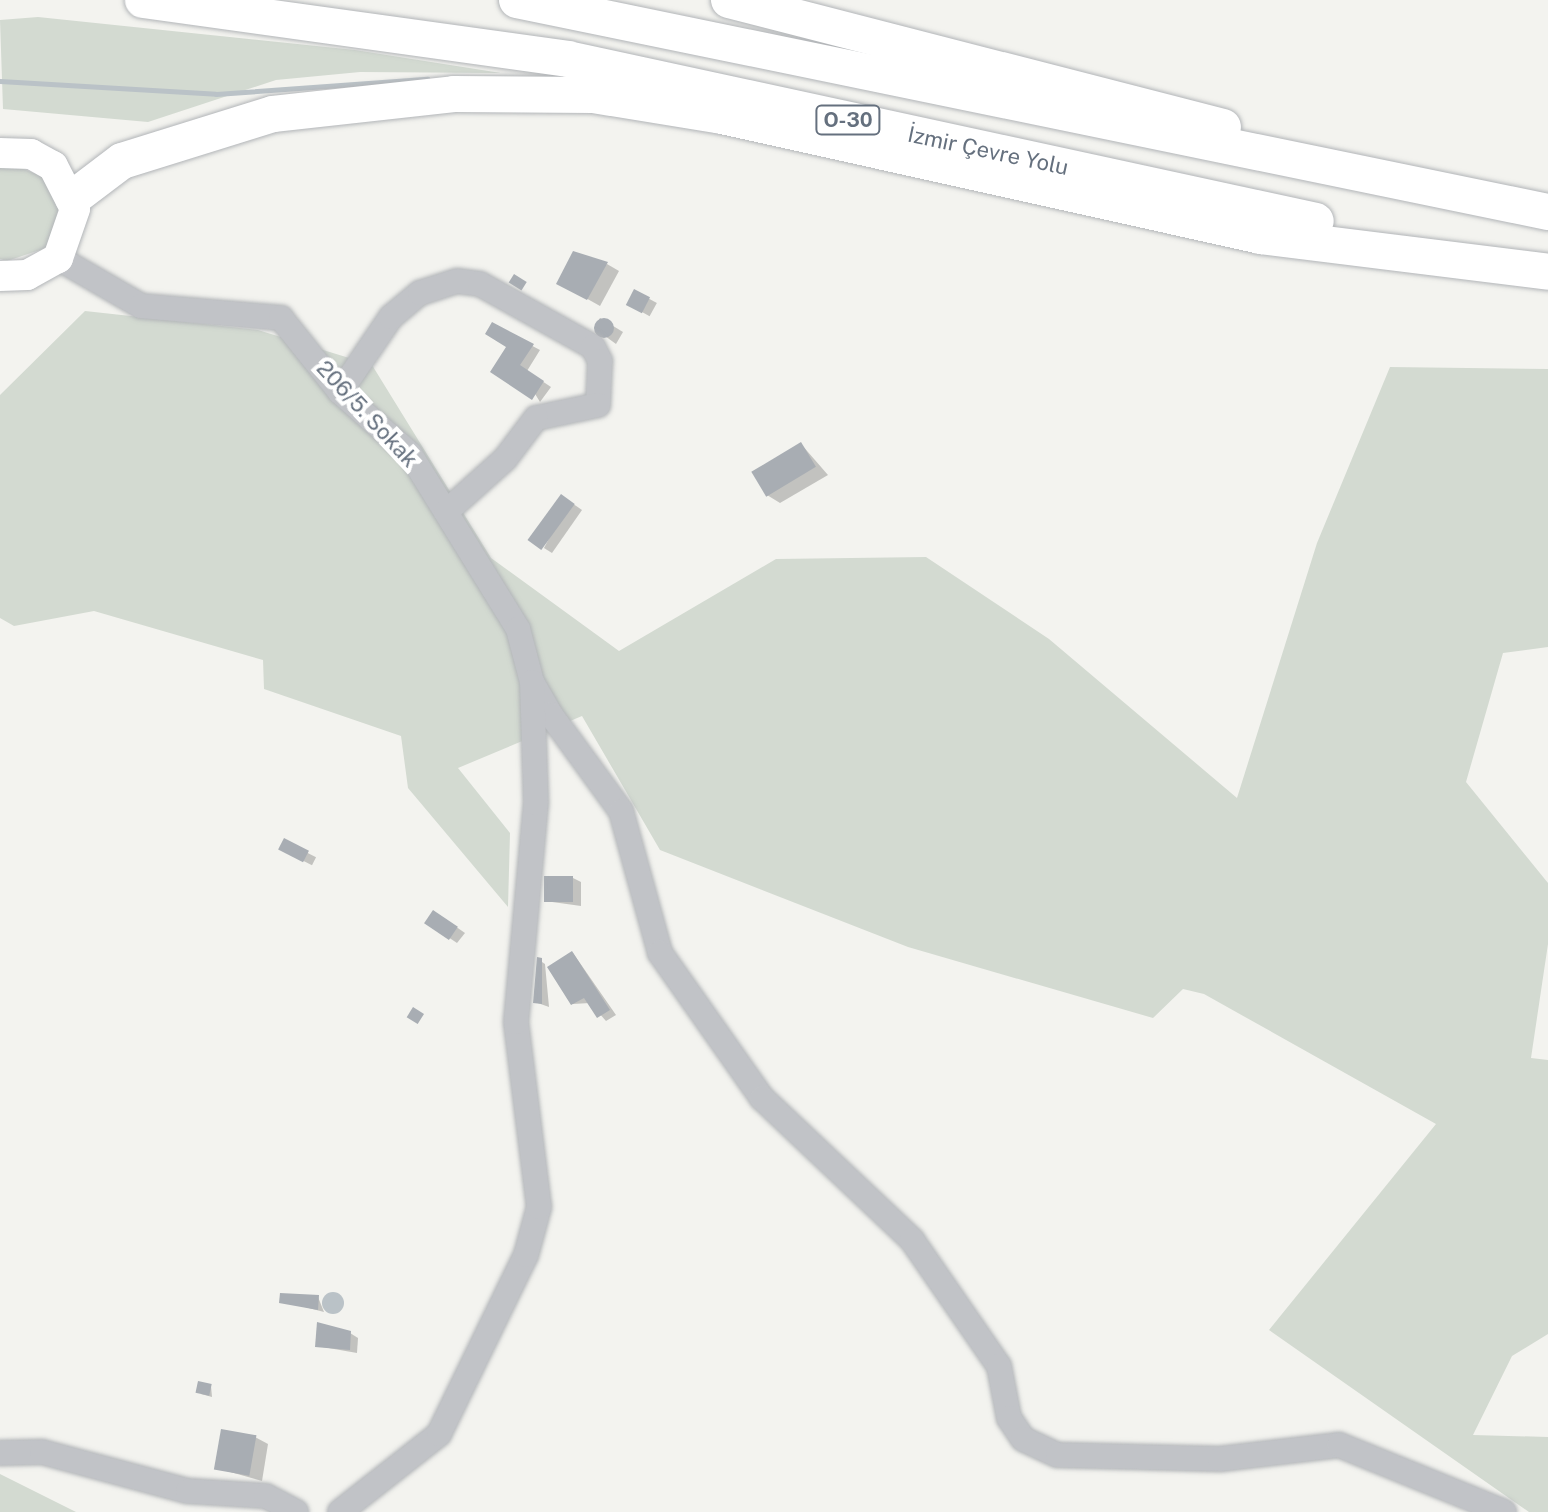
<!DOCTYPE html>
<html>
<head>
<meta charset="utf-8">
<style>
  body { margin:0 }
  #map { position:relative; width:1548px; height:1512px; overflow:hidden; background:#f3f3ef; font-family:"Public Sans",sans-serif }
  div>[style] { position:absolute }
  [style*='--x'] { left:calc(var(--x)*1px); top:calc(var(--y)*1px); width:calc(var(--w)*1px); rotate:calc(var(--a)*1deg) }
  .green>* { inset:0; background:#d3dad1 }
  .water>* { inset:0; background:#bac2c7 }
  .round { border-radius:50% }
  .shadow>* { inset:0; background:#0003; transform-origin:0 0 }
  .stream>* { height:5px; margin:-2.5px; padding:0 2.5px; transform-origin:2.5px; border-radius:2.5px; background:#bac2c7 }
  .building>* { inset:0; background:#a8adb3; transform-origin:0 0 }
  .roads { filter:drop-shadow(0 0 2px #b2b5b8) drop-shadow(0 0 2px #b2b5b8) }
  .minor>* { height:24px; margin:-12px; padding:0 12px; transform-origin:12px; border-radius:12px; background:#c1c3c7 }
  .major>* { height:30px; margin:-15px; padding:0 15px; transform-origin:15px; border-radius:15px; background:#fff }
  .highway>* { height:36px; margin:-18px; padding:0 18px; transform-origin:18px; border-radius:18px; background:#fff }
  span { translate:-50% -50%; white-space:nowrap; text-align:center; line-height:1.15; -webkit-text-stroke:8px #fff; paint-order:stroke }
  .shield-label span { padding:2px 6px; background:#fff; border:2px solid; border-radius:6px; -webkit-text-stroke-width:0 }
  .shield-label { font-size:20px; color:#65707e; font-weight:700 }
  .street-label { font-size:22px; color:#65707e }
</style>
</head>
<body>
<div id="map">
  <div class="green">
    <i style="clip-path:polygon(38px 17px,355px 50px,501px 73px,360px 72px,276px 80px,148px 122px,3px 109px,0 20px)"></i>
    <i style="clip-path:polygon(16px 166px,46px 178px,61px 204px,49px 247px,7px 261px,0 259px,0 168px)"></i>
    <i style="clip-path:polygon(85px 311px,258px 330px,372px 365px,491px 558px,619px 651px,776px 559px,926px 557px,1049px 639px,1237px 798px,1317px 543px,1390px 367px,1548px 369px,1548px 647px,1503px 653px,1466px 782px,1548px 883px,1548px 944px,1531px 1058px,1548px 1060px,1548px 1334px,1512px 1356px,1473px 1435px,1548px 1437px,1548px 1512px,1529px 1512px,1269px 1330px,1436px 1124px,1204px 994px,1183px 989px,1153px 1018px,908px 947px,660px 850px,582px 716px,458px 768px,510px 833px,508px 907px,408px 788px,401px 736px,264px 689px,263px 660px,94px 611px,14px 626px,0 618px,0 395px)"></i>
    <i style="clip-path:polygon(0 1474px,76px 1512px,0 1512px)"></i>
  </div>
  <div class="water">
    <i class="round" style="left:322px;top:1292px;width:22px;height:22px"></i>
  </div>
  <div class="shadow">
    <i style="clip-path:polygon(607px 264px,619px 271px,600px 306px,559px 283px)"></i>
    <i style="left:635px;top:291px;width:25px;height:15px;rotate:29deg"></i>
    <i style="clip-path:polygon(600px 318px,623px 332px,616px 344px,594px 328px)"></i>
    <i style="clip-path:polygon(493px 325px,540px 350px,527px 371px,551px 387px,540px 402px)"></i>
    <i style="clip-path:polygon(801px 444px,828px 475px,780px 503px,767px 495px)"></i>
    <i style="clip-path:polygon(569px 501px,582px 510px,552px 553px,544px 548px)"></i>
    <i style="left:284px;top:841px;width:36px;height:9px;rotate:27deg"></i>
    <i style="clip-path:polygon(573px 878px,581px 882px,581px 906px,545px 901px)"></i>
    <i style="clip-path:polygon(442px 917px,465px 933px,457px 943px,427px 923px)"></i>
    <i style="clip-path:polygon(573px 953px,616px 1015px,606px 1021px,590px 1003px,573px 1004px)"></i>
    <i style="clip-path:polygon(539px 960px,545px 964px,549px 1007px,535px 1002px)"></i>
    <i style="clip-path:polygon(318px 1297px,324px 1312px,282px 1301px)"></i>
    <i style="clip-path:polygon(350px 1333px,358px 1338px,357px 1353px,317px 1346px)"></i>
    <i style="clip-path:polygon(211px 1386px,212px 1397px,201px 1394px)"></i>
    <i style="clip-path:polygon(255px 1437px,268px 1444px,262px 1481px,216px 1468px)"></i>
  </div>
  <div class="stream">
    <i style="--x:0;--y:81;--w:216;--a:3.4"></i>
    <i style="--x:216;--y:94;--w:212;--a:-4.1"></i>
  </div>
  <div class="building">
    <i style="clip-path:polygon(573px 251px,608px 262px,587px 300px,556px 284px)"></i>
    <i style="left:514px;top:274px;width:15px;height:10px;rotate:32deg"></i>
    <i style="left:634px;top:289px;width:18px;height:18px;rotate:27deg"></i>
    <i class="round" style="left:594px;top:318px;width:20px;height:20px"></i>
    <i style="clip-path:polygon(492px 322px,534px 344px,520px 365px,544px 381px,532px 400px,490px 372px,506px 347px,485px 334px)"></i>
    <i style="left:801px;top:442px;width:29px;height:58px;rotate:59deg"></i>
    <i style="left:561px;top:494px;width:17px;height:57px;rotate:36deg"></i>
    <i style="left:284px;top:838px;width:28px;height:13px;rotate:27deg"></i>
    <i style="left:544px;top:876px;width:29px;height:26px"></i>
    <i style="left:433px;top:910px;width:30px;height:16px;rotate:34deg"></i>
    <i style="clip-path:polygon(572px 951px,610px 1010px,597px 1018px,584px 998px,571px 1005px,547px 967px)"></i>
    <i style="clip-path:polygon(537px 957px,542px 958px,542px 1004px,533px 1003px)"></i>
    <i style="left:413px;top:1007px;width:13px;height:12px;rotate:32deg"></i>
    <i style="clip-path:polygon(280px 1293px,319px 1295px,318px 1310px,279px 1303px)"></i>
    <i style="clip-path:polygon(317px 1322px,351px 1331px,350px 1350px,315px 1347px)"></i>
    <i style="left:198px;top:1381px;width:14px;height:12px;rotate:12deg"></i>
    <i style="left:221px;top:1429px;width:36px;height:41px;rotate:10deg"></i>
  </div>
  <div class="roads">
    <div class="minor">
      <i style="--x:58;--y:258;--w:96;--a:30"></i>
      <i style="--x:141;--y:306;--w:141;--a:4.9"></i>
      <i style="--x:281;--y:318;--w:95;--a:51.4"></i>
      <i style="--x:340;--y:392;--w:94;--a:41.5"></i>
      <i style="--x:410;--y:454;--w:206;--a:58.3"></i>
      <i style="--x:518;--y:629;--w:55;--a:75.2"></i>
      <i style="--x:532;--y:682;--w:38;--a:60"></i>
      <i style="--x:551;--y:715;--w:119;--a:53.9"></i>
      <i style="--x:621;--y:811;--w:147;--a:74.6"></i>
      <i style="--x:660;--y:953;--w:177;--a:54.9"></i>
      <i style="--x:762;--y:1098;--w:207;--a:43.4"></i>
      <i style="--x:912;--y:1240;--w:153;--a:55.4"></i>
      <i style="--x:999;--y:1366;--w:53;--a:79.1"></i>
      <i style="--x:1009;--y:1418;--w:25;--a:56"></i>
      <i style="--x:1023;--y:1439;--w:38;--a:25"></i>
      <i style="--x:1058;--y:1455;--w:162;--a:1.4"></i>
      <i style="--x:1220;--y:1459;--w:120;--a:-6.7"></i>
      <i style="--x:1339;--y:1445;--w:178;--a:22.1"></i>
      <i style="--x:340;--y:392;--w:91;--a:-55.8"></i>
      <i style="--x:391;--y:317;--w:38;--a:-40"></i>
      <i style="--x:420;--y:293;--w:39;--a:-18"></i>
      <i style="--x:457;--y:281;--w:23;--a:7"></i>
      <i style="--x:480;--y:284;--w:129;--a:29.1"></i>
      <i style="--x:593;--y:347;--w:16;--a:63"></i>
      <i style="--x:600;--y:361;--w:44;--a:92.6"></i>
      <i style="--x:598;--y:405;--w:63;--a:168.2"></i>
      <i style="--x:536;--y:418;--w:51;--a:127.1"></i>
      <i style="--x:505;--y:459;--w:79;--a:138.1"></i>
      <i style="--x:0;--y:1453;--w:42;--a:-1.4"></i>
      <i style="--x:42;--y:1452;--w:151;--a:15"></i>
      <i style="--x:188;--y:1491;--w:78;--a:3.7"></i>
      <i style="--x:266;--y:1496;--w:34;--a:28"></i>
      <i style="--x:340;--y:1512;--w:126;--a:-38.2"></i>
      <i style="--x:439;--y:1434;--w:199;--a:-64.1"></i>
      <i style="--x:526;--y:1255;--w:50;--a:-74.8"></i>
      <i style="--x:539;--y:1207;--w:186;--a:-97.1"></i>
      <i style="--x:516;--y:1022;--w:220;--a:-84.8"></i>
      <i style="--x:536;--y:803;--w:121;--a:-91.9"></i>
    </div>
    <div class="major">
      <i style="--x:0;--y:153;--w:31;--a:2"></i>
      <i style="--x:31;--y:154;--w:25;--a:29"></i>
      <i style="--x:53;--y:166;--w:48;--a:62.9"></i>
      <i style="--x:75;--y:209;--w:52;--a:109.1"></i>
      <i style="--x:58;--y:258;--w:35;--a:151"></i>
      <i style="--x:27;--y:275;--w:27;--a:178"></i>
    </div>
    <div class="highway">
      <i style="--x:143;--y:0;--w:429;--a:7.9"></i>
      <i style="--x:568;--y:59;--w:765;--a:12.22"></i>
      <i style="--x:517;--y:0;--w:1053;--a:11.62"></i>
      <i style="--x:729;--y:0;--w:510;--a:14.42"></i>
      <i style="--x:73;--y:198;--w:61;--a:-37.1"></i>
      <i style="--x:122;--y:161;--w:158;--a:-17.3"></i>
      <i style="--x:273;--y:114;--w:182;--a:-6.3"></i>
      <i style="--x:454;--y:94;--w:139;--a:0.4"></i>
      <i style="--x:593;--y:95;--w:131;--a:9.2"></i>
      <i style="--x:722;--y:116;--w:552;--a:12.55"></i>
      <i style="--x:1261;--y:236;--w:289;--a:7.1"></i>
    </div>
  </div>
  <div class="shield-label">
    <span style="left:848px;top:120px">O-30</span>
  </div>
  <div class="street-label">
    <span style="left:988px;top:151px;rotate:12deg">İzmir Çevre Yolu</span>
    <span style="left:367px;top:414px;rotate:47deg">206/5. Sokak</span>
  </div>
</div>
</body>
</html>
